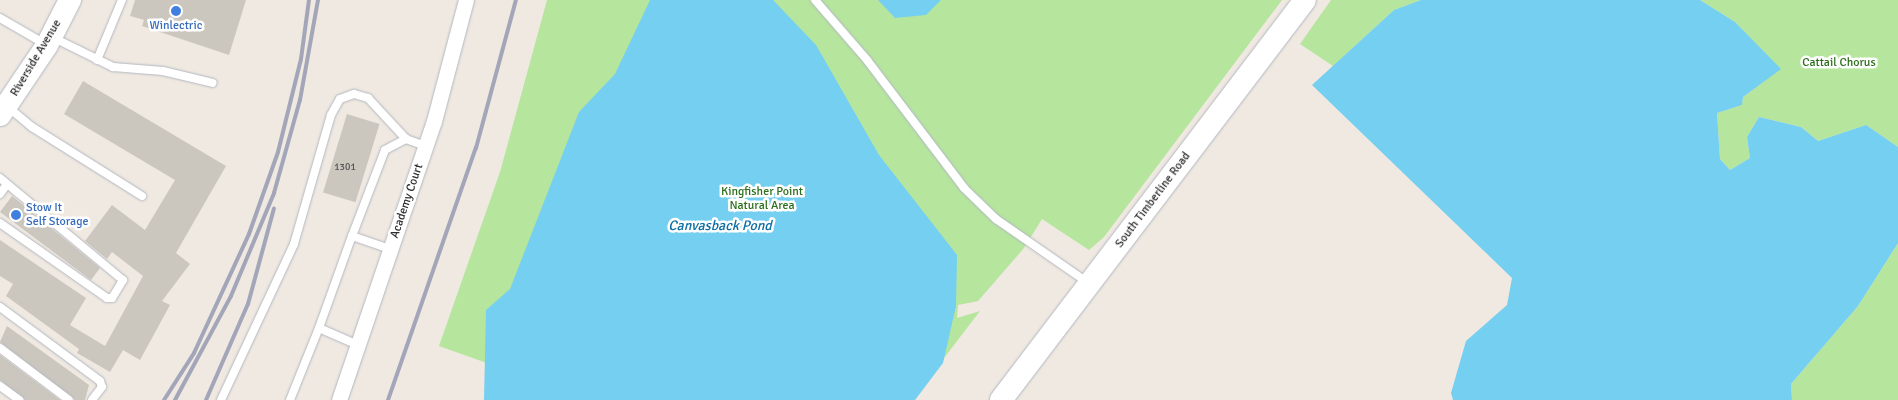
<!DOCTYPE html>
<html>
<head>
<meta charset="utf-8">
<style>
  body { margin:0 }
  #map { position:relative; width:1898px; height:400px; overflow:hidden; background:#efe9e1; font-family:Signika,sans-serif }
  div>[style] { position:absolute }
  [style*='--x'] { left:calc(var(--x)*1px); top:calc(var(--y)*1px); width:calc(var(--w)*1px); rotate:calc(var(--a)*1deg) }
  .green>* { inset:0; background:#b6e59e }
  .water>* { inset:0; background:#75cff0 }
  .building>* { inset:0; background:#cbc7bf; transform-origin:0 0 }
  .roads { filter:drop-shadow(0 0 1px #b4b7c1) drop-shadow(0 0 1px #b4b7c1) }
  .lane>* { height:8px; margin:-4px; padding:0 4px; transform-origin:4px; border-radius:4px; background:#fff }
  .street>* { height:15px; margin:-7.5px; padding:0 7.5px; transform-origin:7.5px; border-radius:7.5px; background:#fff }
  .secondary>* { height:22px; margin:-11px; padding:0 11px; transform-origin:11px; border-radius:11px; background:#fff }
  .rail>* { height:4px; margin:-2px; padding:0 2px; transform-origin:2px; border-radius:2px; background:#a3a6b8 }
  .dots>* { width:14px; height:14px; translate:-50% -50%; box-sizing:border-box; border:2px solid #fff; border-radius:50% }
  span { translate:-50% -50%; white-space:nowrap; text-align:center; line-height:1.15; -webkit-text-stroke:5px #fff; paint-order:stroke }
  .number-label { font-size:10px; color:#555452 }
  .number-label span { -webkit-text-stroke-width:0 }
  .shop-label { font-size:12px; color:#366cbe }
  .left { translate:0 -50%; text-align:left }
  .street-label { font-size:12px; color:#2e2e2e }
  .park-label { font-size:12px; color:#2c6e1b }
  .water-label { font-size:14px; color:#0d6fa3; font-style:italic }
</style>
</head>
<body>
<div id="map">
  <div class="green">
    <i style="clip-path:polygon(547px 0,1282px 0,1104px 237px,1089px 250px,1042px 219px,1024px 248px,978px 301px,958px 305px,957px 318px,980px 311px,912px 400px,591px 400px,439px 346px,500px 172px)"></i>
    <i style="clip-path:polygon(1331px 0,1421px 0,1394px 10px,1333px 66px,1300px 44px)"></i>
    <i style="clip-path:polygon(1700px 0,1898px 0,1898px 147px,1866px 125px,1818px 141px,1801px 127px,1759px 117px,1747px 137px,1750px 158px,1730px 170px,1720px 159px,1717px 113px,1742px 105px,1743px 97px,1780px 69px,1735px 22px)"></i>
    <i style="clip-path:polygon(1898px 243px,1898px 400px,1792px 400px,1791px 384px,1858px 306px)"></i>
  </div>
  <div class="water">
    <i style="clip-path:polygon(650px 0,773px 0,816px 45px,879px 155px,957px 255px,956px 306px,943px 363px,915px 400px,484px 400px,486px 310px,510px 289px,579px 112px,615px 74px)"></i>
    <i style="clip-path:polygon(878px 0,941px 0,926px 15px,895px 18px)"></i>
    <i style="clip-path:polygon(1421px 0,1700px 0,1735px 22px,1781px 69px,1743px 97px,1742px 105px,1717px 113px,1720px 159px,1730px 170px,1750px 158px,1747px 137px,1759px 117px,1801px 127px,1818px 141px,1866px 125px,1898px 147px,1898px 243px,1858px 306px,1791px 384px,1792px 400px,1453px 400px,1451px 393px,1466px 341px,1507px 305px,1512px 278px,1312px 85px,1394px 10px)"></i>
  </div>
  <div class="building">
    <i style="clip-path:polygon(135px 0,246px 0,229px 55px,142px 26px,144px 20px,130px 16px)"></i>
    <i style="clip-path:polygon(83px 81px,226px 166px,176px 253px,190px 264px,162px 301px,170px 305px,140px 360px,123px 350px,110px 372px,77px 353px,79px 349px,6px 296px,13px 284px,0 276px,0 240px,86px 298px,70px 325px,105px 346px,143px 276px,112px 252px,107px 259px,85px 241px,112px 205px,145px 230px,175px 180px,64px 114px)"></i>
    <i style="left:347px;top:114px;width:34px;height:82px;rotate:17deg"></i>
    <i style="clip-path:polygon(12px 196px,100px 268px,91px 280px,0 212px)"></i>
    <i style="clip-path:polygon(7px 326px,89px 385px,85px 400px,75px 400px,0 342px)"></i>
    <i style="clip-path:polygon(0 355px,60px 400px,25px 400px,0 380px)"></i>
  </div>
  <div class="roads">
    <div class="lane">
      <i style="--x:815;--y:0;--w:79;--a:49.1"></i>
      <i style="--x:867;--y:60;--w:161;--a:52.8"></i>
      <i style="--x:964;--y:188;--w:45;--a:44.1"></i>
      <i style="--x:996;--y:219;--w:111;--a:34.7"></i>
      <i style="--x:0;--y:18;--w:52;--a:30"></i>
      <i style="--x:54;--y:38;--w:66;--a:26.2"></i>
      <i style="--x:113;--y:67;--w:50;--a:4.6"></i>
      <i style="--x:163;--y:71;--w:51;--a:13.5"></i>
      <i style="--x:97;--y:60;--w:65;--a:-67.4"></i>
      <i style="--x:8;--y:107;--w:31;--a:40"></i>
      <i style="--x:32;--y:127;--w:130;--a:32.1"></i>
      <i style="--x:0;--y:178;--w:160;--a:39.7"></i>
      <i style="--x:123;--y:280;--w:21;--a:121"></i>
      <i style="--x:112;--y:298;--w:5;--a:180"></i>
      <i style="--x:107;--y:298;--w:131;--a:-145"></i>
      <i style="--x:0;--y:194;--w:12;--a:-55"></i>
      <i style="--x:352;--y:236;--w:92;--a:-69"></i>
      <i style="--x:385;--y:150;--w:24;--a:-28"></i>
      <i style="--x:406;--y:139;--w:20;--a:20"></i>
      <i style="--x:0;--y:307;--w:124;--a:36.5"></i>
      <i style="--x:100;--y:381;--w:6;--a:72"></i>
      <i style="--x:102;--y:387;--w:16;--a:128"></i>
      <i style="--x:319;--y:328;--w:98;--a:-70.3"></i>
      <i style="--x:352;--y:236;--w:40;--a:18.9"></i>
      <i style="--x:0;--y:348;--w:86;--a:37"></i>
      <i style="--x:0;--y:386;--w:24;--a:36"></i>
      <i style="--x:221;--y:400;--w:172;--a:-64.9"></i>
      <i style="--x:294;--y:244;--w:134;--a:-74"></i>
      <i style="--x:331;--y:115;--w:18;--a:-61"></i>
      <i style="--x:340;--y:99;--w:15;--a:-20"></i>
      <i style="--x:354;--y:94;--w:15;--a:16"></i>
      <i style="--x:368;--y:98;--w:56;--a:47.2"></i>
      <i style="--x:290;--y:400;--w:78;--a:-68.1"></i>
      <i style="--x:319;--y:328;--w:43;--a:23.6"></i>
    </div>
    <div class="street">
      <i style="--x:339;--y:400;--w:295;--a:-71.2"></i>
      <i style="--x:434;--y:121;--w:125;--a:-75.2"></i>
    </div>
    <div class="secondary">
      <i style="--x:0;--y:115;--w:84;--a:-56.1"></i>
      <i style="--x:47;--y:45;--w:51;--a:-62.9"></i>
      <i style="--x:1001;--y:400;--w:502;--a:-52.77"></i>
    </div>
  </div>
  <div class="rail">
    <i style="--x:164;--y:400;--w:56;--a:-57.4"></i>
    <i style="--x:194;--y:353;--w:131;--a:-65.2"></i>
    <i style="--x:249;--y:234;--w:87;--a:-70.5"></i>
    <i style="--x:278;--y:152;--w:96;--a:-76.1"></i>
    <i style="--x:301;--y:59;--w:60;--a:-82.3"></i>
    <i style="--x:175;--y:400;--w:118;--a:-61.7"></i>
    <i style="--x:231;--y:296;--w:112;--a:-67.3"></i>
    <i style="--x:274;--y:193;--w:97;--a:-74.4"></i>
    <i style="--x:300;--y:100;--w:102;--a:-79.8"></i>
    <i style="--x:206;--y:400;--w:105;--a:-66.4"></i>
    <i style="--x:248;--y:304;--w:99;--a:-74.8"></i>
    <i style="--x:388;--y:400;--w:267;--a:-70.8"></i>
    <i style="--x:476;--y:148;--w:153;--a:-74.9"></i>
  </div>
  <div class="dots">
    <i style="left:176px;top:11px;background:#3f7fe0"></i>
    <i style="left:16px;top:215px;background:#3f7fe0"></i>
  </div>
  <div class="number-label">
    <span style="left:345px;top:168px">1301</span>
  </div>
  <div class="shop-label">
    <span style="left:176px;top:26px">Winlectric</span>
    <span class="left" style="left:26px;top:215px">Stow It<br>Self Storage</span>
  </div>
  <div class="street-label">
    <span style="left:36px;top:58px;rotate:-59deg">Riverside Avenue</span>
    <span style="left:1153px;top:200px;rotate:-53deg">South Timberline Road</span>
    <span style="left:407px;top:201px;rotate:-71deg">Academy Court</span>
  </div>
  <div class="park-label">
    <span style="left:1839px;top:63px">Cattail Chorus</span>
    <span style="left:762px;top:199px">Kingfisher Point<br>Natural Area</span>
  </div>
  <div class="water-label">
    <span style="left:720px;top:226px">Canvasback Pond</span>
  </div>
</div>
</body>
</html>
